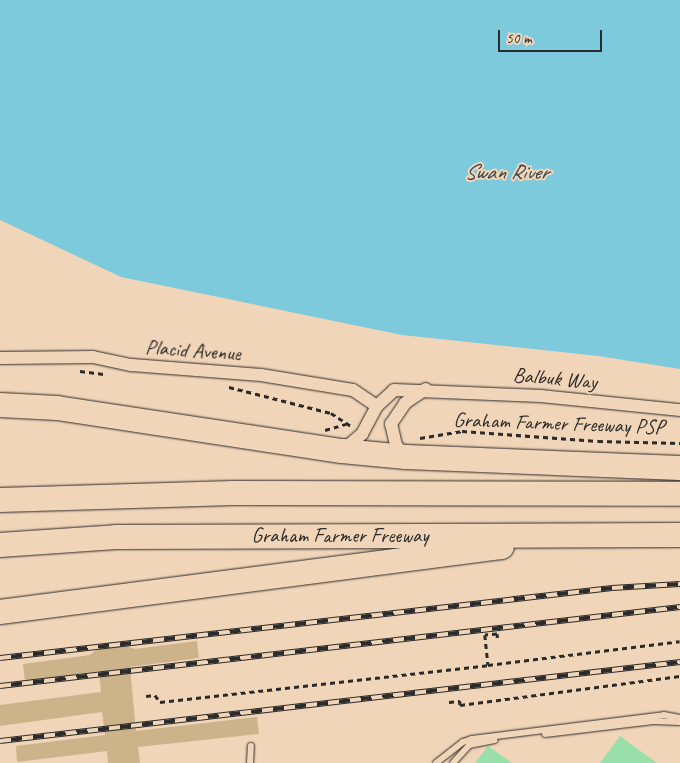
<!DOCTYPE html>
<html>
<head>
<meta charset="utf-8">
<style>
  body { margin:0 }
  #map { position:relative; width:680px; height:763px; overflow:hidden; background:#f1d5b8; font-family:Caveat,sans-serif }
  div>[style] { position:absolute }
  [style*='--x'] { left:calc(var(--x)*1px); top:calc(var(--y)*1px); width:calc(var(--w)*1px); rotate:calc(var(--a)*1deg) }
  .green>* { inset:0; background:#99dfac }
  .water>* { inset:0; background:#7dcadc }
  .building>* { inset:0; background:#cdb38a }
  .path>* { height:2.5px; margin-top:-1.25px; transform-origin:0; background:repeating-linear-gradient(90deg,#2b2b2b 0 5px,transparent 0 9px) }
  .roads { filter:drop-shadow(0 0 1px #2b2b2b) drop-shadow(0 0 1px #2b2b2b) }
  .service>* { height:6px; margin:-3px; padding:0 3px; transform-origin:3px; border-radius:3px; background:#f1d5b8 }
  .minor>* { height:12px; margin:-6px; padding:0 6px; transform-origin:6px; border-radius:6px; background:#f1d5b8 }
  .motorway>* { height:24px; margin:-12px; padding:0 12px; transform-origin:12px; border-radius:12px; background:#f1d5b8 }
  .rail>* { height:5.5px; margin-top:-2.75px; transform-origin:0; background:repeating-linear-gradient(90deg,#f1d5b8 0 11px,#2b2b2b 0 22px); box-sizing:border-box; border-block:1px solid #2b2b2b }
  span { translate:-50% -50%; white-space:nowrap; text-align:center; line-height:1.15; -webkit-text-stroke:4px #f1d5b8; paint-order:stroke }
  .street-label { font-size:21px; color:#2b2b2b }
  .water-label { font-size:22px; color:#374346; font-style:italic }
  .scale { position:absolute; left:498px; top:30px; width:104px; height:22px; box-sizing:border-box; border:2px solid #2b2b2b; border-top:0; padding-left:6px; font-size:15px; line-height:18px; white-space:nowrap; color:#2b2b2b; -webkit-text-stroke:4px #f1d5b8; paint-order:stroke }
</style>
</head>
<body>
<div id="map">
  <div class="green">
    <i style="clip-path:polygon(620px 736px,657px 763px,600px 763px)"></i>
    <i style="clip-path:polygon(488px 746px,512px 763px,475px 763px)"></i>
  </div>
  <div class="water">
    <i style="clip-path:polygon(0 0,680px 0,680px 369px,598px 356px,402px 335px,121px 277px,0 220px)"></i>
  </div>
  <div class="building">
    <i style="clip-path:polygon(197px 641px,199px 658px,130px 667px,136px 731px,257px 717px,259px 734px,138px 747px,140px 763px,108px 763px,107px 751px,17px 762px,16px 746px,105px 735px,102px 712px,0 726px,0 705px,101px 692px,99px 671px,25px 681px,23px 664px,90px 655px,104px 643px,116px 642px,135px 649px)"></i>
  </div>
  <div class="path">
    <i style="--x:80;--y:371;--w:24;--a:7"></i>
    <i style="--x:229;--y:387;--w:105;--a:14.3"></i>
    <i style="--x:331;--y:413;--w:24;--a:33"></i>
    <i style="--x:325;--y:430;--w:22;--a:-16"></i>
    <i style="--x:420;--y:438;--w:43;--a:-9.5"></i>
    <i style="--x:462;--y:431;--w:136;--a:4.2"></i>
    <i style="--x:598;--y:441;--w:82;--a:1.4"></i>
    <i style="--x:497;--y:638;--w:4;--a:-90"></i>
    <i style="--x:497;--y:634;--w:12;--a:175"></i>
    <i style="--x:485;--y:635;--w:30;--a:84"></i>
    <i style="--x:488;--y:665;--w:193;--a:-7.1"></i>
    <i style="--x:146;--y:696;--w:9;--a:-6"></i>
    <i style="--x:155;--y:695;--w:9;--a:54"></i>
    <i style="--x:160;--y:702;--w:330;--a:-6.4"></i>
    <i style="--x:449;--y:702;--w:11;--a:-5"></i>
    <i style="--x:460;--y:701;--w:4;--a:90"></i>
    <i style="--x:460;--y:705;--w:222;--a:-7.5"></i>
  </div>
  <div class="roads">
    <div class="service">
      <i style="--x:545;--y:734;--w:109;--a:-6.9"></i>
      <i style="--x:653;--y:721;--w:27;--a:2"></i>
      <i style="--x:250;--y:763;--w:17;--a:-87"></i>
      <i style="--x:436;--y:763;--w:34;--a:-38"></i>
      <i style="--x:463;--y:742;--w:9;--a:-18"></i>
      <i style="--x:472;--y:739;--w:193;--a:-7.1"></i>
      <i style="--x:664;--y:715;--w:16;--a:11"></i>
      <i style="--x:453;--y:763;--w:24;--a:-48"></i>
      <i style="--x:469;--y:745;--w:26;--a:-11"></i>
    </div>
    <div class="minor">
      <i style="--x:0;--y:358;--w:93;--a:-0.6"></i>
      <i style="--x:93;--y:357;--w:40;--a:12"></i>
      <i style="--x:132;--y:365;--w:129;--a:4.4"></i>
      <i style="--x:261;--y:375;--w:93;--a:9.3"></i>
      <i style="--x:353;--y:390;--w:29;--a:34"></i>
      <i style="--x:343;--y:450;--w:25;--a:-40"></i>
      <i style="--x:362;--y:434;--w:32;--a:-62"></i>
      <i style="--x:377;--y:406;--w:23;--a:-43"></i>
      <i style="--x:394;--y:390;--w:147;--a:2.3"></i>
      <i style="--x:541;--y:396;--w:140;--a:5.8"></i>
      <i style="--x:406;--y:457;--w:16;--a:-130"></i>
      <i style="--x:396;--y:445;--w:22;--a:-103"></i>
      <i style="--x:391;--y:424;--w:25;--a:-56"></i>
      <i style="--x:405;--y:403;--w:25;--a:-34"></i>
    </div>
    <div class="motorway">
      <i style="--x:0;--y:405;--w:57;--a:3"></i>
      <i style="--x:57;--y:408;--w:288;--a:8.6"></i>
      <i style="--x:342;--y:451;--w:64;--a:5.4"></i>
      <i style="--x:406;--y:457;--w:274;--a:2.3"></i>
      <i style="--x:0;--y:500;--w:233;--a:-1.7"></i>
      <i style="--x:233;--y:493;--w:447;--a:0.1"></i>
      <i style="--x:0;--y:545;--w:116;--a:-3.9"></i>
      <i style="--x:116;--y:537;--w:564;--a:-0.2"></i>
      <i style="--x:0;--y:612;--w:506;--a:-7.38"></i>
    </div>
  </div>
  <div class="rail">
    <i style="--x:0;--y:658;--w:616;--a:-6.53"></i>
    <i style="--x:612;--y:588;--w:68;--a:-3.4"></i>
    <i style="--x:0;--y:686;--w:685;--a:-6.63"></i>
    <i style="--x:0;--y:741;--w:685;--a:-6.63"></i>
  </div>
  <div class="street-label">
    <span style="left:193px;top:350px;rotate:4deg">Placid Avenue</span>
    <span style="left:555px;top:378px;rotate:5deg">Balbuk Way</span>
    <span style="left:559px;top:423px;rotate:2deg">Graham Farmer Freeway PSP</span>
    <span style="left:340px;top:535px">Graham Farmer Freeway</span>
  </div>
  <div class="water-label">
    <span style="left:506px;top:173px">Swan River</span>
  </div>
  <div class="scale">50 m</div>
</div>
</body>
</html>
